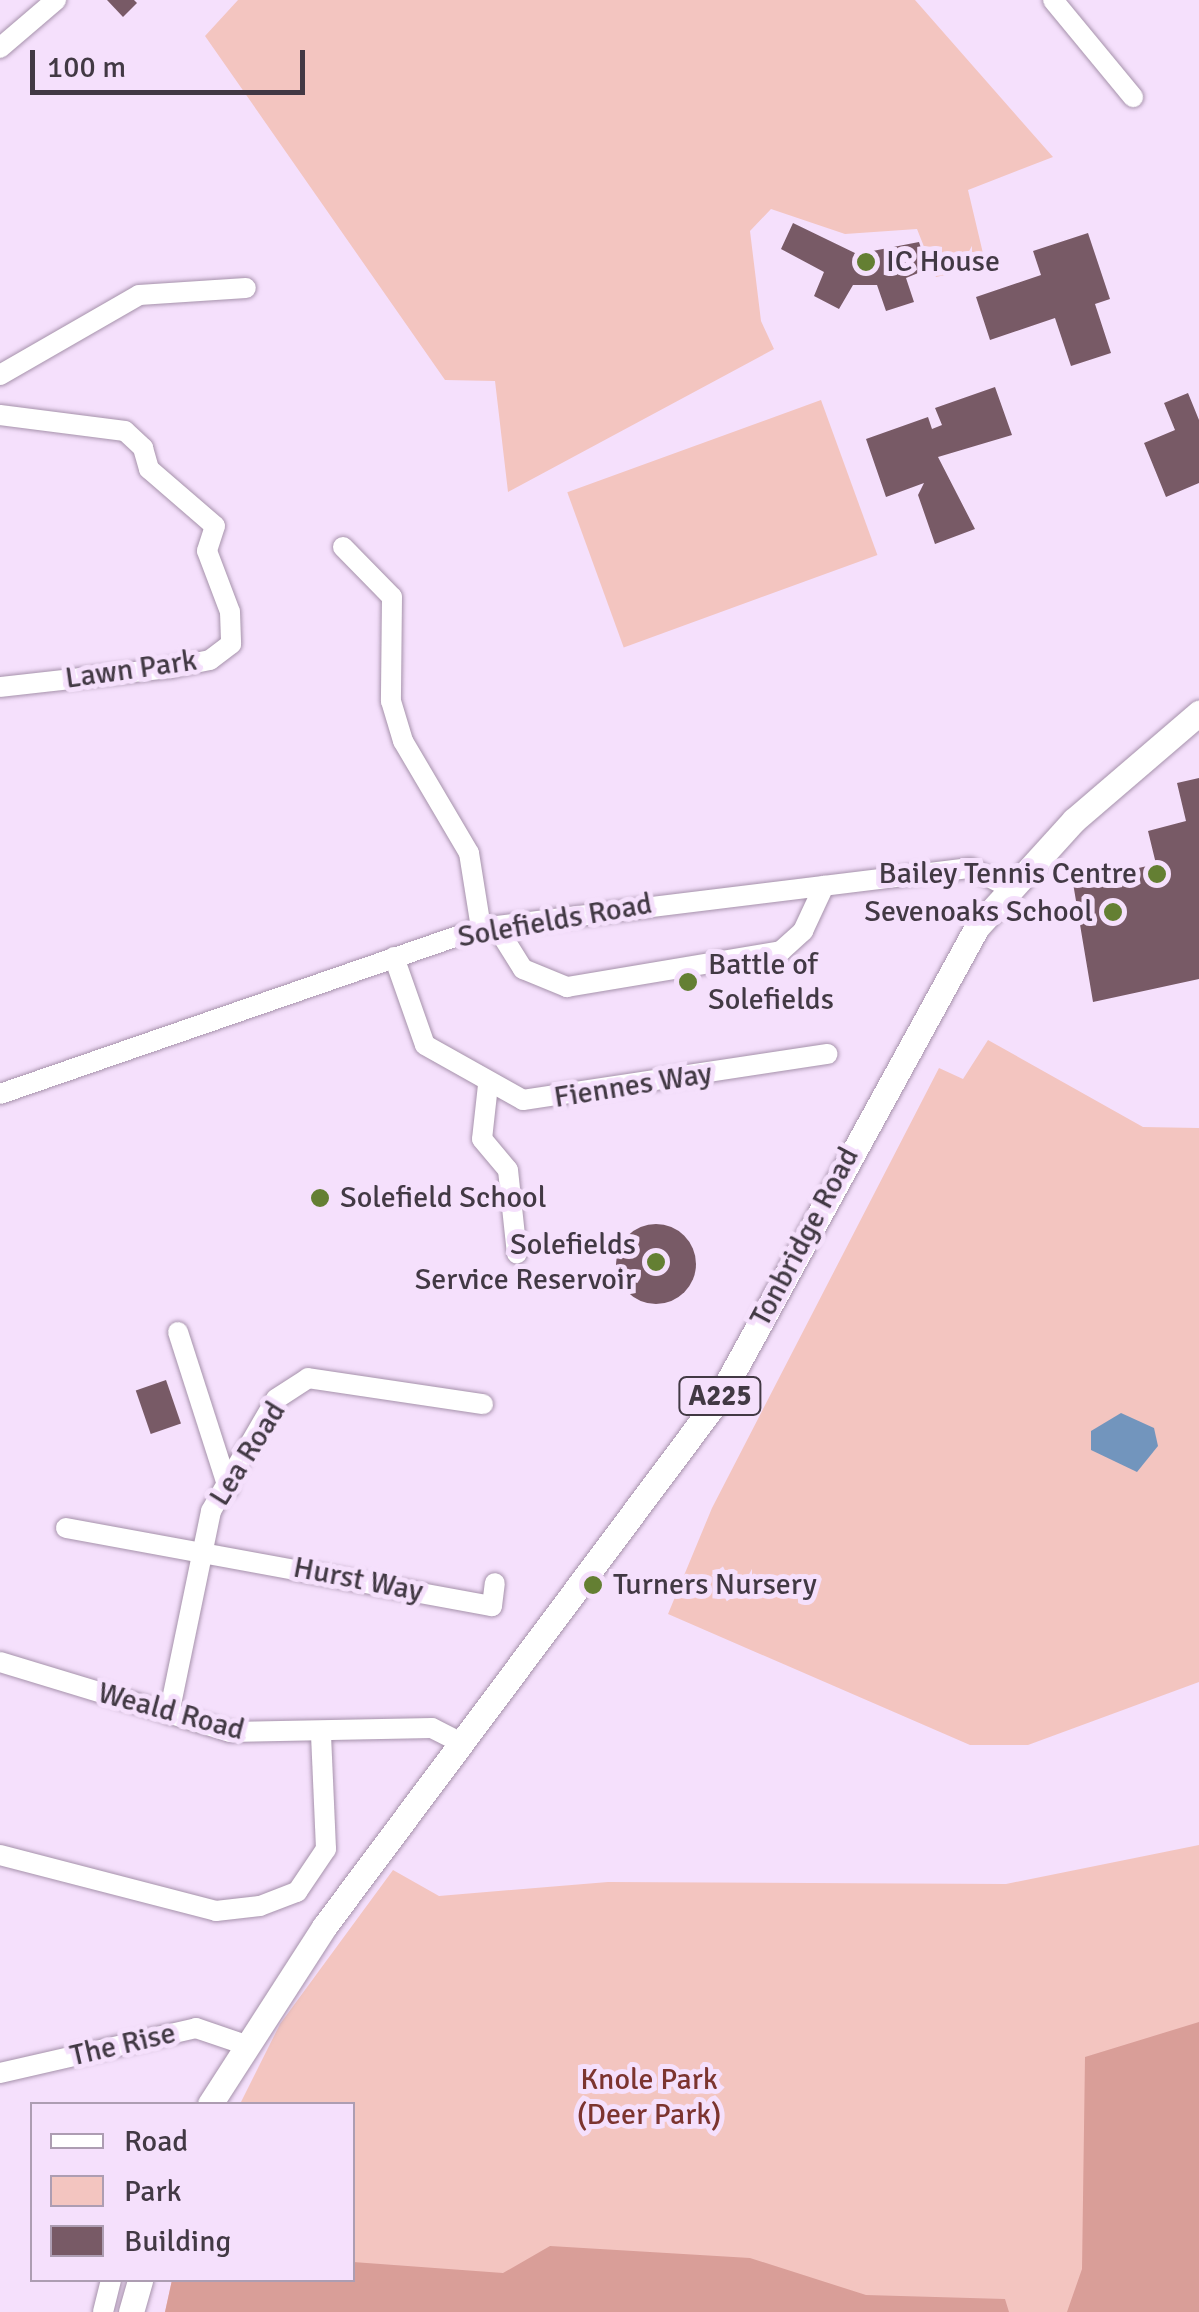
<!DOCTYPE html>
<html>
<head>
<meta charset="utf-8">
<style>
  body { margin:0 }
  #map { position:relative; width:1199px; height:2312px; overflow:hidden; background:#f5e0fc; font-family:Signika,sans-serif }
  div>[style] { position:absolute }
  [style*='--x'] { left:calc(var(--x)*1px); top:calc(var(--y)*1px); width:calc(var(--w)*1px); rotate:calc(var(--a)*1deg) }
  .green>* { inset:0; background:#f3c5c0; transform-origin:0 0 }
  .forest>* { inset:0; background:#d99e98 }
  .water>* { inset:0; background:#7295bd }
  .building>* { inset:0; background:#785a66; transform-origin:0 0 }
  .round { border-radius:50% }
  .roads { filter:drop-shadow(0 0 2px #a692ab) drop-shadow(0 0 2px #a692ab) }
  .minor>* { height:20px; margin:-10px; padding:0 10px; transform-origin:10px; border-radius:10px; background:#fff }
  .major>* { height:25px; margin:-12.5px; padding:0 12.5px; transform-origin:12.5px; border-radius:12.5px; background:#fff }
  .dots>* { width:28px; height:28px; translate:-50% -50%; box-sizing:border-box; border:5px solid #f5e0fc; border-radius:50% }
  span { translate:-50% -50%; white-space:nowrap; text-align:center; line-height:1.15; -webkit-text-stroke:10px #f5e0fc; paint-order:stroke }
  .shield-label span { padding:2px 8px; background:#f5e0fc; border:2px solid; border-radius:8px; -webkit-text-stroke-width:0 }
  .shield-label { font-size:28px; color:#423944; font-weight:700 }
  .poi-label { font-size:30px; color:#423944 }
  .left { translate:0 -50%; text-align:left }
  .right { translate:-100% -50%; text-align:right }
  .street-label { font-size:30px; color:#423944 }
  .park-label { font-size:30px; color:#7c342f }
  .legend { position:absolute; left:30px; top:2102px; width:325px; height:180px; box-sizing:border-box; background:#f5e0fc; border:2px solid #ad9db2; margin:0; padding:12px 18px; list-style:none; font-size:30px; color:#423944 }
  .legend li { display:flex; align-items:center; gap:20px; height:50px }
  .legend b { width:50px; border:2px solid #ad9db2 }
  .scale { position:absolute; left:30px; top:50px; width:275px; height:45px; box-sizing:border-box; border:5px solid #423944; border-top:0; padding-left:12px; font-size:30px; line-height:35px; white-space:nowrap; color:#423944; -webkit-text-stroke:8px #f5e0fc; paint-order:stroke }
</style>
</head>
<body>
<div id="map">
  <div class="green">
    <i style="clip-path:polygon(238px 0,915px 0,1053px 157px,968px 190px,986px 266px,936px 277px,917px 229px,845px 234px,771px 209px,750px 231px,761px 321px,774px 349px,508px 492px,495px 381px,445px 380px,205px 36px)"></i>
    <i style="left:821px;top:400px;width:165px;height:270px;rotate:70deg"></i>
    <i style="clip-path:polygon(988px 1040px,1143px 1127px,1199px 1128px,1199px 1682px,1028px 1745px,970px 1745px,668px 1614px,712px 1508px,939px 1068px,963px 1079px)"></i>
    <i style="clip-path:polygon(1199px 1845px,1199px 2312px,165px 2312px,172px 2280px,352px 2280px,352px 2104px,240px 2104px,280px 2024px,393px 1870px,439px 1896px,608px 1882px,1006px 1884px)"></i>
  </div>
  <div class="forest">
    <i style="clip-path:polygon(1199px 2022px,1199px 2312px,1067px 2312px,1082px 2269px,1085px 2057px)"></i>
    <i style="clip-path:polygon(550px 2246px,750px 2258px,866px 2295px,1005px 2299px,1009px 2312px,165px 2312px,172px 2280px,352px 2280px,353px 2262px,503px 2273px)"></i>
  </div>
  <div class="water">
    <i style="clip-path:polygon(1121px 1413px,1154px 1428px,1158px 1446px,1137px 1472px,1091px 1450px,1091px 1431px)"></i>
  </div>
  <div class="building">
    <i style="clip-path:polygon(107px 0,134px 0,137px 3px,123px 17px)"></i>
    <i style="clip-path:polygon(793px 223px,857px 254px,919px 242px,928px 269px,906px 278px,914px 302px,886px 311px,877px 285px,853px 285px,839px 309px,814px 296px,824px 272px,781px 249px)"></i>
    <i style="clip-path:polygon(1088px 233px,1110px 299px,1095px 304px,1111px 353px,1071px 366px,1055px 318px,990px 340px,976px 297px,1041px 275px,1033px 251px)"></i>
    <i style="clip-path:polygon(995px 387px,1012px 435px,938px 457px,975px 529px,935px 544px,918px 495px,924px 483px,886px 497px,866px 439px,928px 417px,932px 429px,942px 425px,935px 408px)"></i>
    <i style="clip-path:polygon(1188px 393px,1199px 420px,1199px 483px,1166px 497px,1144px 443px,1175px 430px,1164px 403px)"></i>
    <i style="clip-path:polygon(1199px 778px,1199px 979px,1093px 1002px,1073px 883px,1156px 864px,1148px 831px,1186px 821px,1177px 783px)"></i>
    <i class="round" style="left:616px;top:1224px;width:80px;height:80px"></i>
    <i style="left:166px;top:1380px;width:46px;height:32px;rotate:71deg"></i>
  </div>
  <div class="roads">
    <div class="minor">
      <i style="--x:1053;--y:0;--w:126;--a:50.5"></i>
      <i style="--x:0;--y:48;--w:74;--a:-40.6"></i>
      <i style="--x:0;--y:375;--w:160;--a:-29.9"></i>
      <i style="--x:139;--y:295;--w:107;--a:-3.7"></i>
      <i style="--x:0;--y:415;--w:126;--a:7.3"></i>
      <i style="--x:125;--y:431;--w:25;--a:43"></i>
      <i style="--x:143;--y:448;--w:22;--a:74"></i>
      <i style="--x:149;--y:469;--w:87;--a:40.8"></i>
      <i style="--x:215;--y:526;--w:26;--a:108"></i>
      <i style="--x:207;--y:551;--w:65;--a:69.3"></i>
      <i style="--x:230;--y:612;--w:32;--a:88"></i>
      <i style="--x:231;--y:644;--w:26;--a:143"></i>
      <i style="--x:210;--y:660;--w:41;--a:168.7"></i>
      <i style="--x:170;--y:668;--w:171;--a:173.6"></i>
      <i style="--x:343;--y:547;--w:70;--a:45.6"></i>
      <i style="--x:392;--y:597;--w:104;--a:90.6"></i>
      <i style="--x:391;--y:701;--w:42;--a:73.3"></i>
      <i style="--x:403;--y:741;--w:130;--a:59.5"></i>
      <i style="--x:469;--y:853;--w:76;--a:80.9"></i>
      <i style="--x:496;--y:926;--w:51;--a:57.9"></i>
      <i style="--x:523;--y:969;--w:48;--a:22.2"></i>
      <i style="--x:567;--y:987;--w:217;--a:-9.5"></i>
      <i style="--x:781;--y:951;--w:30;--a:-42"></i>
      <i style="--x:803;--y:931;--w:50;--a:-65"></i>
      <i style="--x:394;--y:957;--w:93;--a:70.6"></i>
      <i style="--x:425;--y:1045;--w:112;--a:29.3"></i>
      <i style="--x:523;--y:1100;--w:308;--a:-8.6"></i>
      <i style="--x:488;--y:1085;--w:54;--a:96.3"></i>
      <i style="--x:482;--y:1139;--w:40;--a:50"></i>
      <i style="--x:508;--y:1170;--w:84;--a:83.9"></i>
      <i style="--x:0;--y:1094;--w:509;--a:-19.04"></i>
      <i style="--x:481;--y:928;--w:493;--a:-7"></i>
      <i style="--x:970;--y:868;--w:43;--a:26"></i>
      <i style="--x:178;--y:1332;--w:164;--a:72.2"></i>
      <i style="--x:66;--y:1528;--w:433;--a:10.4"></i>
      <i style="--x:492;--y:1606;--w:23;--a:-83"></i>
      <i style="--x:0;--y:1662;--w:240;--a:16.9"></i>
      <i style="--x:230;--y:1732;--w:202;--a:-1.1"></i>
      <i style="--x:432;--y:1728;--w:34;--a:27"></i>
      <i style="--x:169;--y:1714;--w:207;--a:-78.3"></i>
      <i style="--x:211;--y:1511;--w:129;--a:-59.9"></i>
      <i style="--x:276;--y:1399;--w:38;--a:-33"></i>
      <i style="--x:308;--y:1378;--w:177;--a:8.5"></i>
      <i style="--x:0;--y:1855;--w:223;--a:14.5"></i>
      <i style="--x:216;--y:1911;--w:44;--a:-6.5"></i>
      <i style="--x:260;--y:1906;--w:40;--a:-21"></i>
      <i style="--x:297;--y:1892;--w:52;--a:-56"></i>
      <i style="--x:326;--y:1849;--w:115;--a:-92.5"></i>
      <i style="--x:0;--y:2073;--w:201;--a:-12.9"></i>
      <i style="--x:196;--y:2028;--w:50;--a:18.8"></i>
      <i style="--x:103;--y:2312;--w:33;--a:-76"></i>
    </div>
    <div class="major">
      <i style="--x:210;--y:2104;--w:211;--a:-57.2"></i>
      <i style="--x:324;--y:1927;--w:660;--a:-53.25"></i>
      <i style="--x:719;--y:1398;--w:537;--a:-61.29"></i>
      <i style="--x:977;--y:927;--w:144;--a:-47.8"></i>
      <i style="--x:1074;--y:820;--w:165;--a:-40.6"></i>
      <i style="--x:131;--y:2312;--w:33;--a:-74"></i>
    </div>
  </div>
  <div class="dots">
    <i style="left:866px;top:262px;background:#647f33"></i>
    <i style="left:1157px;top:874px;background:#647f33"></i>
    <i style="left:1113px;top:912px;background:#647f33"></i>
    <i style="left:688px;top:982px;background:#647f33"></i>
    <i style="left:320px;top:1198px;background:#647f33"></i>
    <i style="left:656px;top:1262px;background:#647f33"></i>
    <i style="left:593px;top:1585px;background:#647f33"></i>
  </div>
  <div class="shield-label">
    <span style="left:720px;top:1396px">A225</span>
  </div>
  <div class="poi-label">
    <span class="left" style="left:886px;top:262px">IC House</span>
    <span class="right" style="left:1137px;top:874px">Bailey Tennis Centre</span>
    <span class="right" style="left:1093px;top:912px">Sevenoaks School</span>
    <span class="left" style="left:708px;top:982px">Battle of<br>Solefields</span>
    <span class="left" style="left:340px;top:1198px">Solefield School</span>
    <span class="right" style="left:636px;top:1262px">Solefields<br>Service Reservoir</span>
    <span class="left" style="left:613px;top:1585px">Turners Nursery</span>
  </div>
  <div class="street-label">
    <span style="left:131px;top:670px;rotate:-8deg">Lawn Park</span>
    <span style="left:555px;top:921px;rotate:-10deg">Solefields Road</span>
    <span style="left:633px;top:1086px;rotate:-9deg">Fiennes Way</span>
    <span style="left:805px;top:1237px;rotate:-62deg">Tonbridge Road</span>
    <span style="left:248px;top:1454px;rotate:-58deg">Lea Road</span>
    <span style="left:358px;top:1580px;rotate:11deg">Hurst Way</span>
    <span style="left:171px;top:1712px;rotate:15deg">Weald Road</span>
    <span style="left:123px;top:2045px;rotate:-13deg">The Rise</span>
  </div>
  <div class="park-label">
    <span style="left:649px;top:2097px">Knole Park<br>(Deer Park)</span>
  </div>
  <ul class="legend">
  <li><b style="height:12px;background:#fff"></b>Road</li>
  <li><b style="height:28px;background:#f3c5c0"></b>Park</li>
  <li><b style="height:28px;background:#785a66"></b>Building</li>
  </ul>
  <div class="scale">100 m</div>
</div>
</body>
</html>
